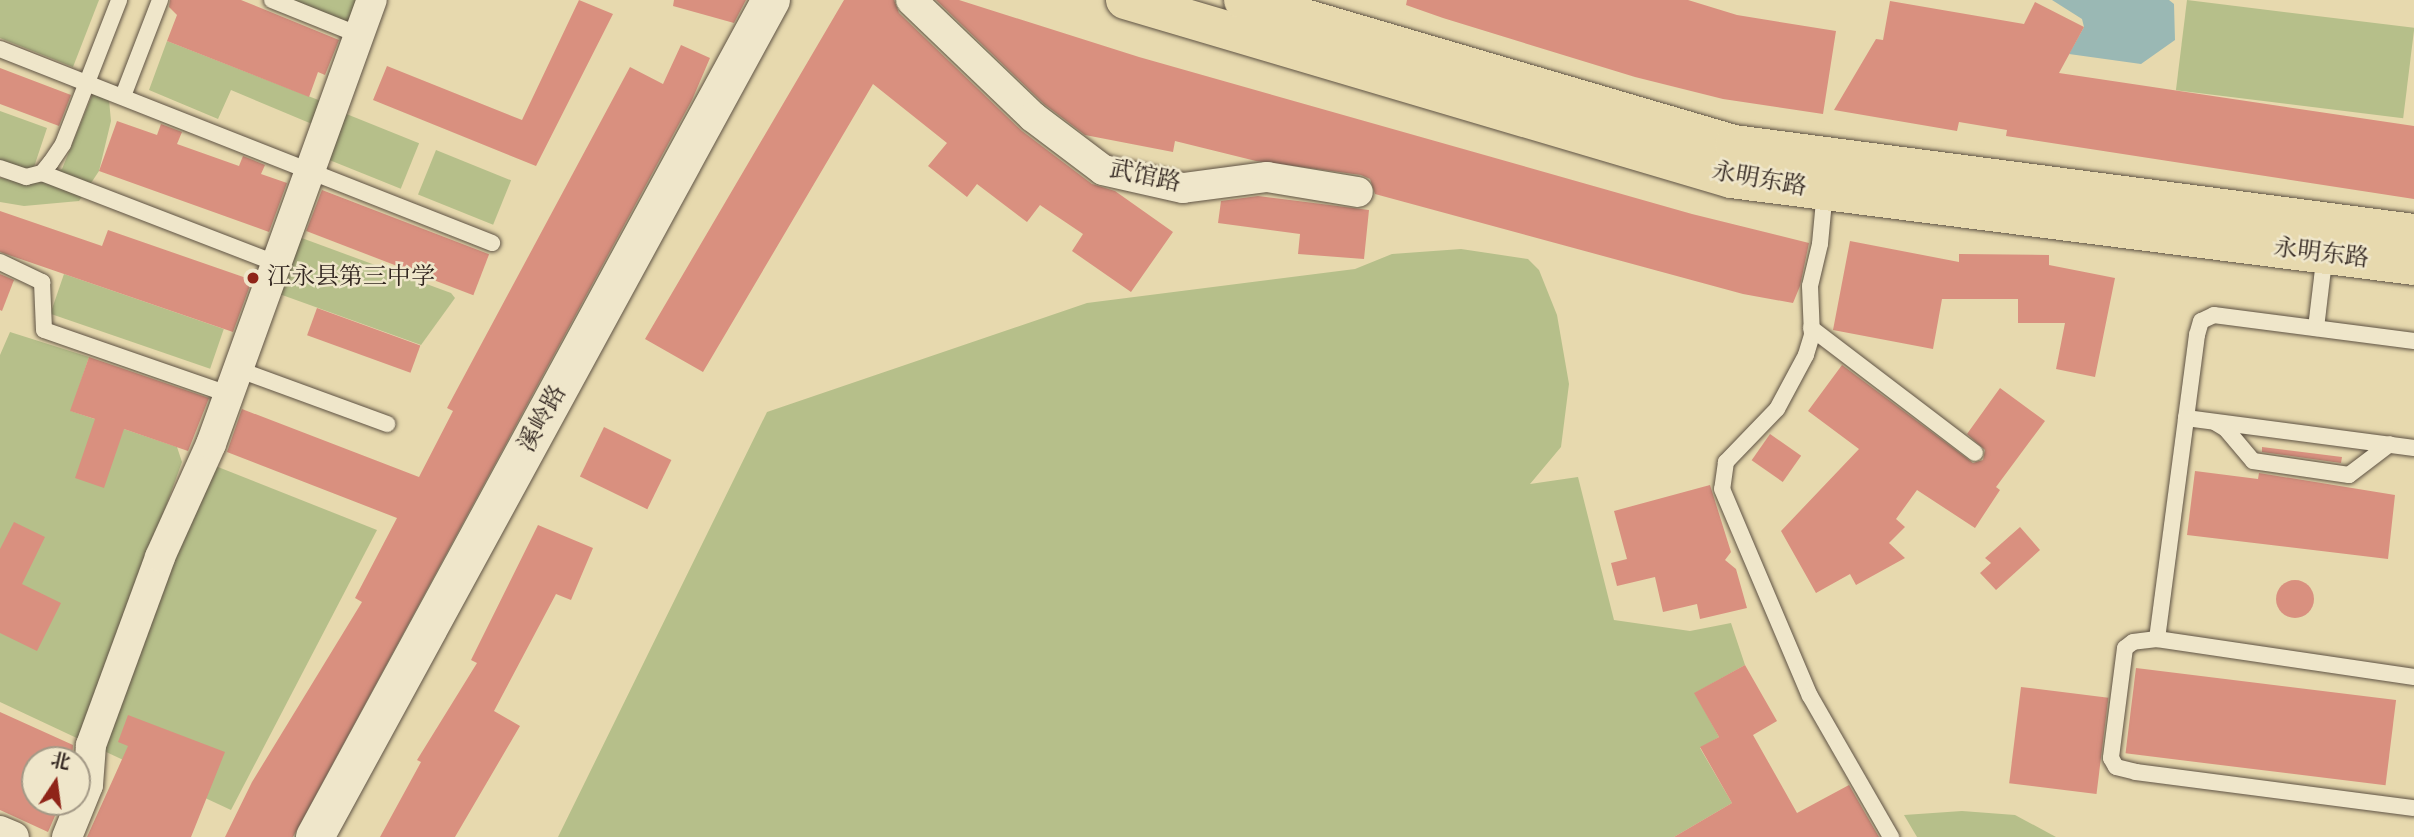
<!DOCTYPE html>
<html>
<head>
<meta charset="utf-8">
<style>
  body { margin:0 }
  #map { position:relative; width:2414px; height:837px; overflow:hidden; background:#e7d9ae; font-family:"IM FELL DW Pica","Noto Serif SC",serif }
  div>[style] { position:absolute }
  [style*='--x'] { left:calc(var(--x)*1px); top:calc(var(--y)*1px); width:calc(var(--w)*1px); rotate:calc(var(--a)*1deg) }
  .green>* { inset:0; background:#b6bf8a; transform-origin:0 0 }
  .water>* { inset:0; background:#9ab8b4 }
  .building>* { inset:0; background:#d9907f; transform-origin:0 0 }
  .round { border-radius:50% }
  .roads { filter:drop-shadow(0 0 2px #5f5344) drop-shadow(0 0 2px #5f5344) }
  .lane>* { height:16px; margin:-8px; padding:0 8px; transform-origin:8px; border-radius:8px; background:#efe6ca }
  .street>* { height:30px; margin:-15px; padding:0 15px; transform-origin:15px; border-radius:15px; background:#efe6ca }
  .secondary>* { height:38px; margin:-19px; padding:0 19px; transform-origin:19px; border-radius:19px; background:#efe6ca }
  .primary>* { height:38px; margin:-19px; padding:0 19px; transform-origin:19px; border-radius:19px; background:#e7d9ae }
  .dots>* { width:19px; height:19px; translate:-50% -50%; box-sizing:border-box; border:4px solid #efe6ca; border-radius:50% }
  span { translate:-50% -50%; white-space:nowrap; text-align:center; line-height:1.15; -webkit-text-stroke:5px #efe6ca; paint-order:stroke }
  .street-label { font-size:24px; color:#322620 }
  .poi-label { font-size:24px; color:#322620 }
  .left { translate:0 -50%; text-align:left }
  .north { position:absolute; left:21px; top:746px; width:70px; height:70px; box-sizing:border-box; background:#efe6ca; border:2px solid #a39986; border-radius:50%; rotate:13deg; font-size:19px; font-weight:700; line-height:28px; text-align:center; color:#322620 }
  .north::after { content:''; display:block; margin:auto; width:24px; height:32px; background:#8f2418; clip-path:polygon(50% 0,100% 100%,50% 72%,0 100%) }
</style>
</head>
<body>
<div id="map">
  <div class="green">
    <i style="clip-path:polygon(0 0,99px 0,73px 67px,0 38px)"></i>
    <i style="clip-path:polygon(272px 0,360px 0,348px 30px)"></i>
    <i style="left:2187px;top:0;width:229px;height:91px;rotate:7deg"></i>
    <i style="clip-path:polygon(167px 41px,321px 101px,312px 124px,231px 90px,218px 119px,149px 90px)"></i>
    <i style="clip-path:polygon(95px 88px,109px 100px,111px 121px,99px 171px,79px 201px,24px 206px,0 202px,0 178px,35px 182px,62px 169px)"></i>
    <i style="clip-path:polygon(0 111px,47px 128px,32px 173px,0 162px)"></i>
    <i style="left:344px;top:113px;width:81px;height:49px;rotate:22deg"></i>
    <i style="left:436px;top:150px;width:81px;height:48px;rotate:22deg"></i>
    <i style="clip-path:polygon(299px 237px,451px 293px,455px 298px,421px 345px,271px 291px)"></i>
    <i style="clip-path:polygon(1461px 249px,1528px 259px,1539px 270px,1557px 315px,1569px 384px,1561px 447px,1530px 484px,1578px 477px,1614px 620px,1690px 631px,1731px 623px,1745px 665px,1695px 693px,1719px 737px,1700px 748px,1732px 803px,1674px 837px,558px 837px,767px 412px,1087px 303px,1355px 269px,1392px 254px)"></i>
    <i style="left:64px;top:274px;width:169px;height:42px;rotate:19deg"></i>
    <i style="clip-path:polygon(10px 332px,89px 357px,71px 411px,177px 447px,182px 462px,81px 740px,0 702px,0 355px)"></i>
    <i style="clip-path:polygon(218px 467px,377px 530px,231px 810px,104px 751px,207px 471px)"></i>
    <i style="clip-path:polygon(1962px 811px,2015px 815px,2056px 837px,1917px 837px,1904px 815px)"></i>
  </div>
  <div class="water">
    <i style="clip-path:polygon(2052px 0,2169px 0,2174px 4px,2175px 40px,2141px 64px,2069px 54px,2084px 27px,2082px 19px)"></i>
  </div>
  <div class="building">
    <i style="clip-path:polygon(170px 0,241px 0,339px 40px,325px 75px,318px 72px,309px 97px,167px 41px,177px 15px,169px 7px)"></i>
    <i style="clip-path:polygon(579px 0,613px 14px,536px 166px,373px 100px,387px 66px,522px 120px)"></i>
    <i style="clip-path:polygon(674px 0,746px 0,734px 23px,673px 6px)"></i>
    <i style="clip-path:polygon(844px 0,894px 0,899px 13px,1022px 131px,1092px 184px,1115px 191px,1173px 232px,1131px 292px,1072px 251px,1083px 234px,1040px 205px,1027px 222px,977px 184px,967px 197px,928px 166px,947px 143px,873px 84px,703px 372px,645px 339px)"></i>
    <i style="clip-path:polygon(936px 0,959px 0,1139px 57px,1692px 214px,1809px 243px,1800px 286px,1793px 303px,1743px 294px,1375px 194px,1370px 179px,1361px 175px,1256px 161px,1175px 141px,1173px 152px,1085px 135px,1044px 104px)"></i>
    <i style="clip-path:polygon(1407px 0,1688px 0,1737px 15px,1836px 31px,1823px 114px,1723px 99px,1635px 77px,1443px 18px,1406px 5px)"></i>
    <i style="clip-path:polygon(1890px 1px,2024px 24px,2035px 2px,2084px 27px,2059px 73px,2414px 126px,2414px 199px,2006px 136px,2007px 130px,1959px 122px,1957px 131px,1834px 110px,1876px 39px,1883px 40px)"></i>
    <i style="clip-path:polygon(681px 45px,710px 58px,692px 100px,293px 837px,225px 837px,252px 782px,362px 602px,355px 598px,397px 518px,227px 452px,242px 409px,419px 477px,453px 411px,447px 408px,630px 67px,663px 84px)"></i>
    <i style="clip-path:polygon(0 68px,71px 95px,59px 126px,0 104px)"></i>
    <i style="clip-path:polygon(117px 121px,157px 135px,161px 124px,182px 132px,177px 144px,239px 166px,243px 156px,265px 165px,261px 174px,287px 183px,269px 232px,99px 171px)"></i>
    <i style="left:322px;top:190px;width:179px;height:44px;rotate:21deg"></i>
    <i style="clip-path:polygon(1258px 196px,1369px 210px,1364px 259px,1298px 254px,1300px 234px,1218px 223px,1221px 201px)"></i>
    <i style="clip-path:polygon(0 211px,102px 246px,108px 230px,252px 280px,233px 332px,0 252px)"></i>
    <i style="clip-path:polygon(1850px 241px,1959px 262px,1959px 254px,2049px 255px,2049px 265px,2115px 278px,2095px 377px,2056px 369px,2065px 323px,2018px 323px,2018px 299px,1942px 299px,1933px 349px,1833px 330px)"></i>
    <i style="clip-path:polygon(0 274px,14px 280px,2px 311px,0 310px)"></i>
    <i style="left:317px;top:308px;width:110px;height:29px;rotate:20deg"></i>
    <i style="clip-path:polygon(89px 357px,209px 398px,188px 451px,124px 429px,104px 488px,75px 478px,95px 419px,70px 411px)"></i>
    <i style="clip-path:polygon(1842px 365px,1973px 463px,1983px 460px,1985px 450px,1967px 434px,2000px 388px,2045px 421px,1996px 487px,2000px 490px,1975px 528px,1917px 490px,1896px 519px,1905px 527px,1889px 543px,1905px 558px,1856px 585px,1850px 574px,1816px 593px,1781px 531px,1859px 449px,1808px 411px)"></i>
    <i style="left:604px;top:427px;width:75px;height:55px;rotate:26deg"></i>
    <i style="left:1770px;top:434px;width:38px;height:32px;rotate:35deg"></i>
    <i style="clip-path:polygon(2262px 447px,2342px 457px,2341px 463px,2262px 452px)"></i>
    <i style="clip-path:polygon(2195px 471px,2258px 479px,2259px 473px,2395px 495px,2388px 559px,2187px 535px)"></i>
    <i style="clip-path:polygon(1710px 485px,1731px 552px,1725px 560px,1736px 569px,1747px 608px,1700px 619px,1697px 604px,1663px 612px,1655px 577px,1617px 586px,1611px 563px,1627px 559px,1614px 511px)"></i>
    <i style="clip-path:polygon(14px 522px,45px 537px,22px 584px,61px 603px,37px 651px,0 633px,0 549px)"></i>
    <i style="clip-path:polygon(538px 525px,593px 548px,571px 600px,556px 594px,494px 711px,520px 726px,455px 837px,380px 837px,421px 762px,417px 760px,477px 663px,471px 660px)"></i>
    <i style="clip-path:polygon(2020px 527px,2040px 550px,1996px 590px,1980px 573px,1991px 563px,1985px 558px)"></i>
    <i class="round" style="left:2276px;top:580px;width:38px;height:38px"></i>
    <i style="clip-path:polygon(1745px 665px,1777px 721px,1753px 735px,1797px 813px,1849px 785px,1879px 837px,1674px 837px,1732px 803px,1700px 747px,1719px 737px,1694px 693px)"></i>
    <i style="left:2136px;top:668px;width:262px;height:86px;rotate:7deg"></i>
    <i style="left:2021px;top:687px;width:88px;height:97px;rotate:7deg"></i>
    <i style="clip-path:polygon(0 712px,73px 745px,72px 760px,35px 760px,35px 802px,61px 802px,48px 832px,0 810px)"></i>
    <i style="clip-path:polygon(128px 715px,225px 752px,191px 837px,87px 837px,128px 746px,118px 742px)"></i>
  </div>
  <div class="roads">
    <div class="lane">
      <i style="--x:272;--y:0;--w:94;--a:21.9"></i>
      <i style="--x:0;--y:49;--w:529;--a:21.52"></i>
      <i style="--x:123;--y:96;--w:103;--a:-68.9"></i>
      <i style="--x:0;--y:168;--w:28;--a:19"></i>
      <i style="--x:26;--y:177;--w:16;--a:-14"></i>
      <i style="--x:42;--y:173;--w:14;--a:-51"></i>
      <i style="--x:51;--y:162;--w:22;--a:-56"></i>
      <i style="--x:63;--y:144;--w:155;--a:-68.7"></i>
      <i style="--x:42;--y:173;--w:250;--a:21.1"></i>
      <i style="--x:1825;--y:190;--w:54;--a:95.3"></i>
      <i style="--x:1820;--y:244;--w:43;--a:103.4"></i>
      <i style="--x:1810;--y:286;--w:49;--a:87.7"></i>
      <i style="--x:1812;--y:335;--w:21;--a:107"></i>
      <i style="--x:1806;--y:355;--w:61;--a:118.2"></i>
      <i style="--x:1777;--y:409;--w:74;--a:133.9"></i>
      <i style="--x:1726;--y:462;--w:27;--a:98"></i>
      <i style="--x:1722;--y:489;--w:225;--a:67"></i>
      <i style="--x:1810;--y:696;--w:163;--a:60.1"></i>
      <i style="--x:0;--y:262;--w:47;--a:25.5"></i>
      <i style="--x:42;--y:282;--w:48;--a:87.6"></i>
      <i style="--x:44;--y:330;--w:195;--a:19.2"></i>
      <i style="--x:1811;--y:328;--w:206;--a:37.3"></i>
      <i style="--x:2316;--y:328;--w:76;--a:-83.2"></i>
      <i style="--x:2414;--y:341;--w:202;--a:-172.6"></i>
      <i style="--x:2214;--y:315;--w:14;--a:155"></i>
      <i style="--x:2201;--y:321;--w:15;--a:106"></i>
      <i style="--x:2197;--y:335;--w:84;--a:97.5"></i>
      <i style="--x:2186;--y:418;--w:230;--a:7.5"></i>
      <i style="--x:237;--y:369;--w:160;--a:20.1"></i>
      <i style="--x:2216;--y:423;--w:12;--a:31"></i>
      <i style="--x:2226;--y:429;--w:42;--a:49.8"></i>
      <i style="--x:2253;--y:461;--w:97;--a:8.3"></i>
      <i style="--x:2349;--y:475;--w:51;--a:-37.1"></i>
      <i style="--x:2157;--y:639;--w:223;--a:-82.5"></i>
      <i style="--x:2414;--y:677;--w:260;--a:-171.6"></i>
      <i style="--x:2157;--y:639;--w:24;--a:173"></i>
      <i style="--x:2133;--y:642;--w:10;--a:143"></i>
      <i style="--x:2125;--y:648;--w:111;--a:97.3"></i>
      <i style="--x:2111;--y:758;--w:10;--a:61"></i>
      <i style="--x:2116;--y:767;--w:21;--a:14"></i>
      <i style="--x:2136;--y:772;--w:280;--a:7.4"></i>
    </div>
    <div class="street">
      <i style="--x:911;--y:0;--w:169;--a:43.8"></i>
      <i style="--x:1033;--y:117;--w:88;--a:37.1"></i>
      <i style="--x:1103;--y:170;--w:82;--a:12.7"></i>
      <i style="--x:1183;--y:188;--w:85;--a:-7.5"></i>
      <i style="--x:1267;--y:177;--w:92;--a:9.4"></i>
      <i style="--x:0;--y:831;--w:15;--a:23"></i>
      <i style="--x:67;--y:837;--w:56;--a:-68"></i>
      <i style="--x:88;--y:785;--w:40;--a:-85.7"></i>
      <i style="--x:91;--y:745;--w:200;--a:-69.8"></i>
      <i style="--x:160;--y:557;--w:124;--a:-65.7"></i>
      <i style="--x:211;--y:444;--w:472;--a:-70.1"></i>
    </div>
    <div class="secondary">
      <i style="--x:315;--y:837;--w:953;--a:-61.42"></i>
    </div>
    <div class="primary">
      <i style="--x:1125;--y:0;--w:632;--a:16.46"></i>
      <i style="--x:1731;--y:179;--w:689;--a:7.26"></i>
      <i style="--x:1243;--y:0;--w:512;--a:16.35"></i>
      <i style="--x:1734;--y:144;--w:686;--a:7.46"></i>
    </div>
  </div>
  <div class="dots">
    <i style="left:253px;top:278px;background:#8f2418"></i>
  </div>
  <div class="street-label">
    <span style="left:1145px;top:177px;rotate:12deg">武馆路</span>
    <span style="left:1759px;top:180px;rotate:10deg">永明东路</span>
    <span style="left:2321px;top:254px;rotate:7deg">永明东路</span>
    <span style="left:543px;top:419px;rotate:-61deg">溪岭路</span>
  </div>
  <div class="poi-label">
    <span class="left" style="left:267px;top:278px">江永县第三中学</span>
  </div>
  <div class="north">北</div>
</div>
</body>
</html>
